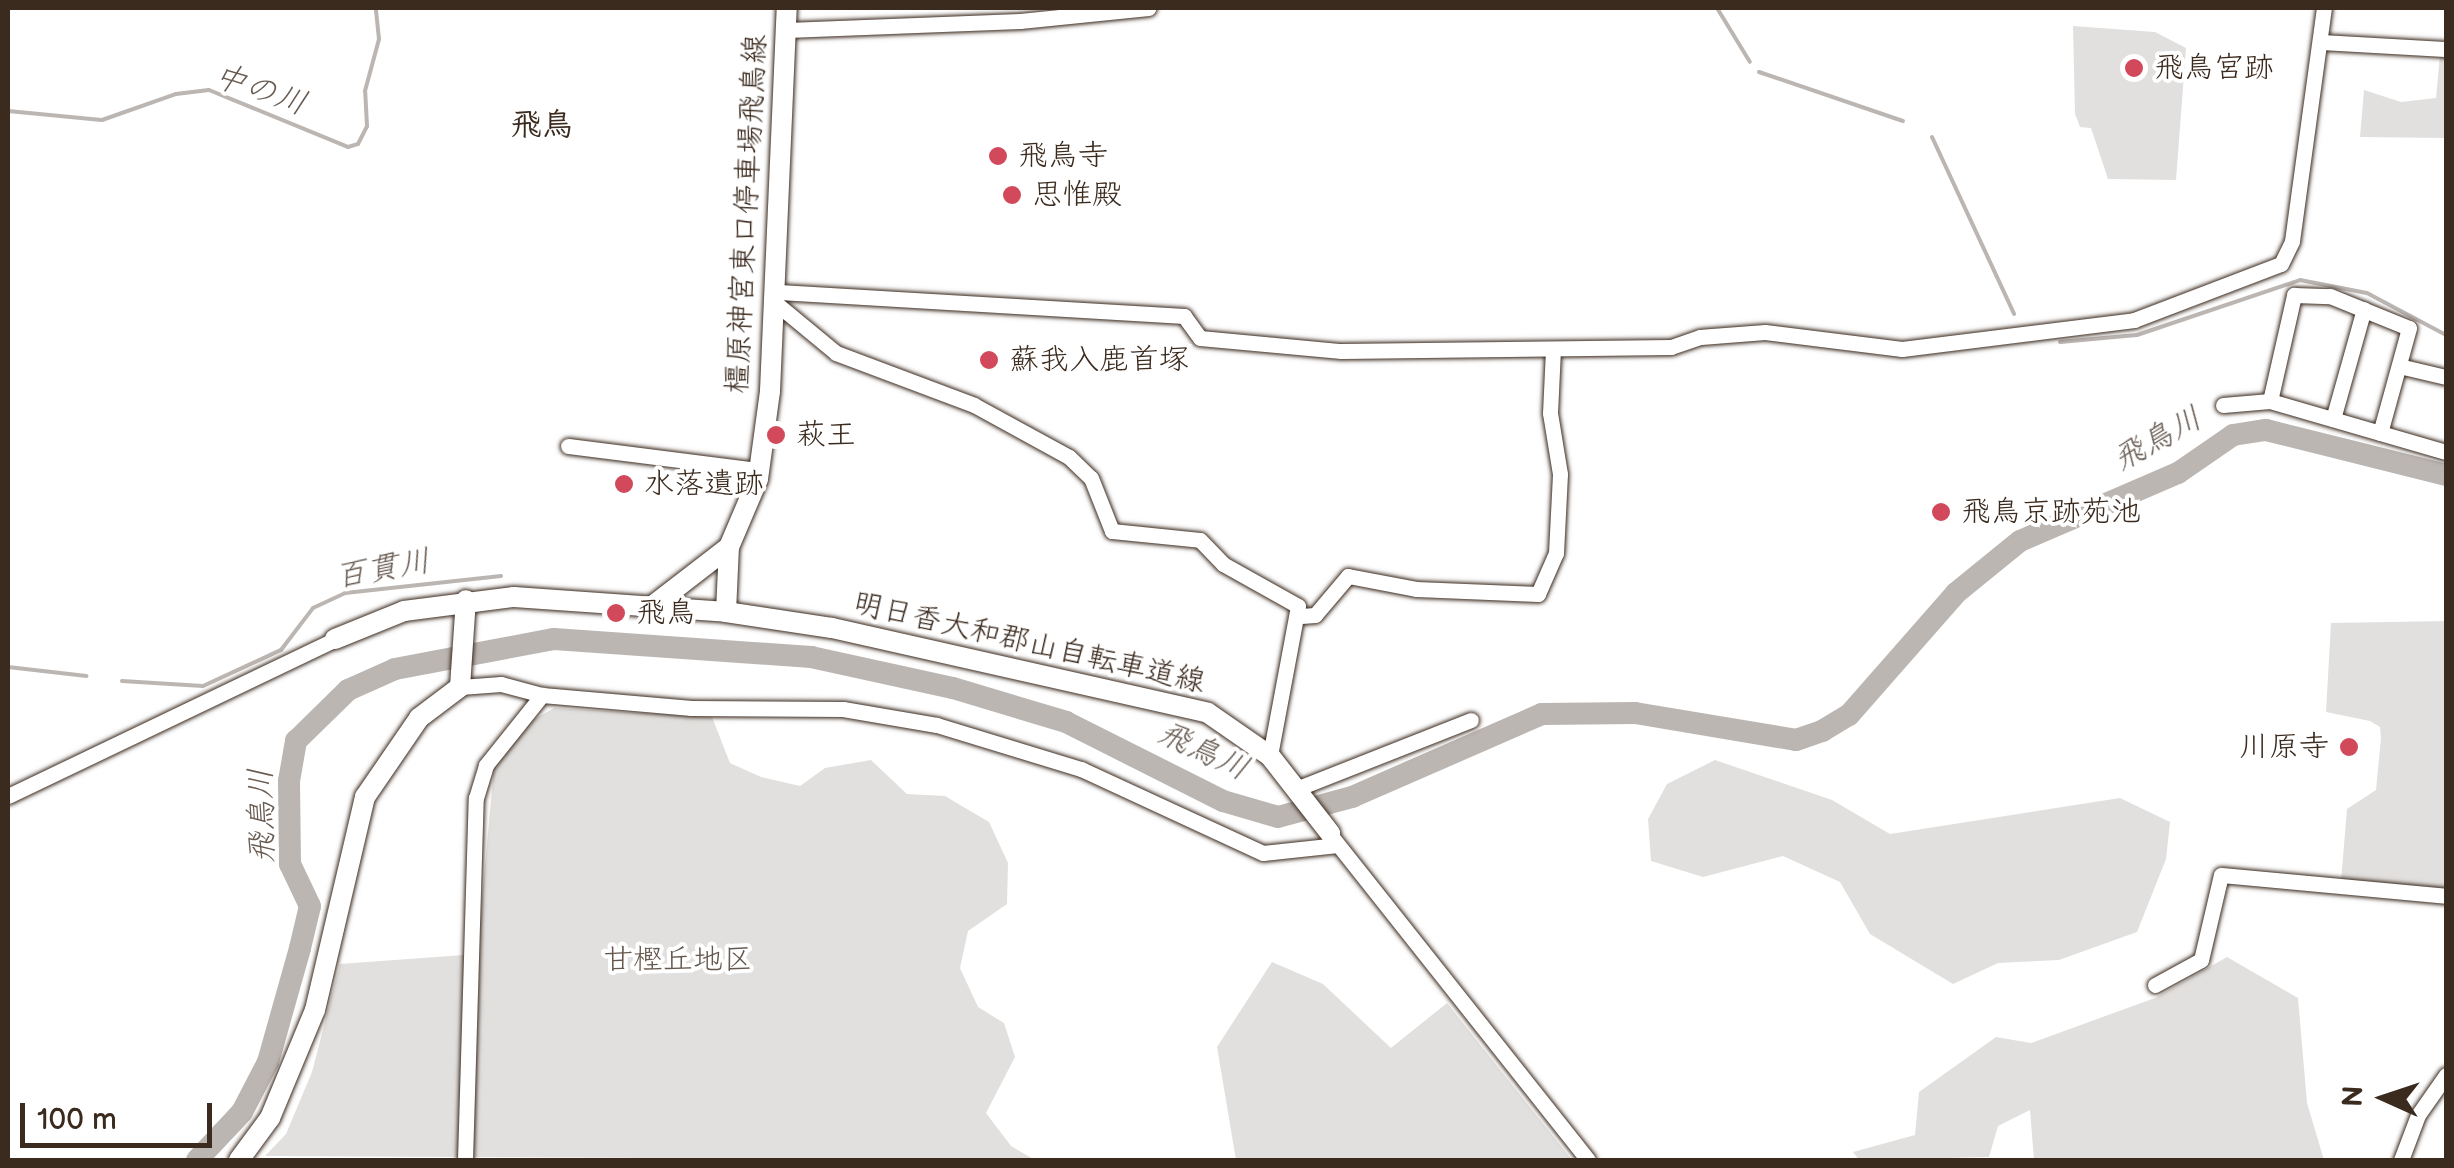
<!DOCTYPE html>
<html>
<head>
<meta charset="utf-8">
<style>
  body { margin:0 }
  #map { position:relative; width:2454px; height:1168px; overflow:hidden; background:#fff; font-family:"Balsamiq Sans","Klee One",sans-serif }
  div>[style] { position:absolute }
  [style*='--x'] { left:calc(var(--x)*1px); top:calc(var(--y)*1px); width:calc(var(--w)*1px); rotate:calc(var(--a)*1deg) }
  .green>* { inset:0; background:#e2e0de }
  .stream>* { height:4px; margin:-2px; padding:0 2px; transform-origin:2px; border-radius:2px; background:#bcb6b3 }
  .river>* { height:22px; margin:-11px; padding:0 11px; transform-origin:11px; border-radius:11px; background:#bcb6b3 }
  .roads { filter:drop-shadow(0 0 2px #3b2a1e) drop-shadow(0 0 2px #3b2a1e) }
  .minor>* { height:15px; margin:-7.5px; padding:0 7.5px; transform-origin:7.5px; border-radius:7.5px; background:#fff }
  .major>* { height:20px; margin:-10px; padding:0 10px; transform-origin:10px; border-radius:10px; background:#fff }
  .dots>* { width:28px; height:28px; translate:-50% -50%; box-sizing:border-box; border:5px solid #fff; border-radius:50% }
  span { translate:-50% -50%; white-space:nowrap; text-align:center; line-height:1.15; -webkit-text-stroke:8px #fff; paint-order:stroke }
  .poi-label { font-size:30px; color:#3b2a1e }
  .left { translate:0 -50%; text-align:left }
  .right { translate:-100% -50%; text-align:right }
  .street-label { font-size:30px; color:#3b2a1e }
  .park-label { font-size:30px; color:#65584e }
  .water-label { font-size:32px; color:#685b52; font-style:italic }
  .neighbourhood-label { font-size:32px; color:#3b2a1e; font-weight:700 }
  .frame { position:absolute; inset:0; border:10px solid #3b2a1e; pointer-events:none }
  .north { position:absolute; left:2334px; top:1048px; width:100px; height:100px; -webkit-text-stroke:8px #fff; paint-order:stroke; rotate:273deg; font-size:28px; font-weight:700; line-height:40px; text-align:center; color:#3b2a1e }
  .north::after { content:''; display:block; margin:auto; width:35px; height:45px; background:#3b2a1e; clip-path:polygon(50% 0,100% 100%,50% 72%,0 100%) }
  .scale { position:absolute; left:20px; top:1103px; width:192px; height:45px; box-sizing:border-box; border:5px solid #3b2a1e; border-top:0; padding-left:12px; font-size:30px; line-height:35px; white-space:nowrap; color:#3b2a1e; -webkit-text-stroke:8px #fff; paint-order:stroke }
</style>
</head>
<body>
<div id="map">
  <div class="green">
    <i style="clip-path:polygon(2073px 26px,2155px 32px,2186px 48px,2176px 180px,2108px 179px,2091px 128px,2080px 127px,2075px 114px)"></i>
    <i style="clip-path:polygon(2440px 55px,2446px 55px,2446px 138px,2360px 137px,2364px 90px,2401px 102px,2436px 98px)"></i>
    <i style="clip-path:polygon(2446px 621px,2446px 890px,2341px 881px,2347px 809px,2376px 790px,2381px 738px,2380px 727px,2370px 721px,2326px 712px,2331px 623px)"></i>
    <i style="clip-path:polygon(554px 708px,712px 717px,730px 763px,761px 777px,800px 786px,825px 768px,871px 760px,907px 794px,945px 796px,989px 822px,1008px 863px,1007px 904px,968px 931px,960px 968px,978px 1007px,1004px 1023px,1015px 1057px,986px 1113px,1011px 1146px,1035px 1160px,265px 1156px,286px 1134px,312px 1072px,340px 964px,477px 954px,494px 767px,528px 723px)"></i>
    <i style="clip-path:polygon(1715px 760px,1832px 800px,1890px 834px,2120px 798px,2170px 822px,2166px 859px,2137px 932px,2059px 960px,1998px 963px,1953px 984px,1870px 934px,1840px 882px,1783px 856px,1703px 877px,1651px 861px,1648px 819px,1667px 784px)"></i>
    <i style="clip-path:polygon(2227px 957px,2298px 998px,2307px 1103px,2324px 1160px,2034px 1160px,2030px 1110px,1998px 1126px,1989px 1157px,1859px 1160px,1853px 1152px,1915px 1135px,1919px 1092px,1996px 1037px,2031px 1043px,2155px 998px)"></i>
    <i style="clip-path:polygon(1272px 962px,1323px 984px,1391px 1048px,1447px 1003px,1572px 1160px,1236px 1160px,1217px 1047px)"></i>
  </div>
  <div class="stream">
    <i style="--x:1717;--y:8;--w:63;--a:58.6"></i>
    <i style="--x:1759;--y:72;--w:152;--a:18.8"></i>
    <i style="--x:8;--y:111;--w:94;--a:5.5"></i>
    <i style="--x:102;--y:120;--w:78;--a:-19.4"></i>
    <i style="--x:176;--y:94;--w:33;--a:-7"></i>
    <i style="--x:209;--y:90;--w:150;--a:22.3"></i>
    <i style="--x:348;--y:147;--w:10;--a:-17"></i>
    <i style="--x:358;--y:144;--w:20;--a:-63"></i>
    <i style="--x:367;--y:126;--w:35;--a:-93"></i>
    <i style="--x:365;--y:91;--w:54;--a:-74.9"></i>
    <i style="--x:379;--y:39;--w:31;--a:-96"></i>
    <i style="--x:1932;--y:137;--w:195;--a:65.1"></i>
    <i style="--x:2060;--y:342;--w:77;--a:-5.2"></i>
    <i style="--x:2137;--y:335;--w:172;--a:-18.6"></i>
    <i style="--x:2300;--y:280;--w:68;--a:11"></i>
    <i style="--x:2367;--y:293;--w:89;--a:28"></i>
    <i style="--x:8;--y:667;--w:79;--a:6.6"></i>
    <i style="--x:122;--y:681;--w:81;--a:3.5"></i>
    <i style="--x:203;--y:686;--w:86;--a:-24.8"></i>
    <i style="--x:281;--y:650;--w:53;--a:-52.7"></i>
    <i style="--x:313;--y:608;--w:35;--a:-25"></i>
    <i style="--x:345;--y:593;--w:157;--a:-6.2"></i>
  </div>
  <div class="river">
    <i style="--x:197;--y:1160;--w:66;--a:-46.8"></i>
    <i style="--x:242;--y:1112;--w:56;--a:-62.5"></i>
    <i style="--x:268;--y:1062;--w:118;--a:-74.3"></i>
    <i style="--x:300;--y:948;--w:43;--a:-76.6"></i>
    <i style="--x:310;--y:906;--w:47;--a:-115.5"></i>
    <i style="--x:290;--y:864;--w:83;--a:-90.7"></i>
    <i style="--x:289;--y:781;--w:41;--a:-80.1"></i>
    <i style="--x:296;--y:741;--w:73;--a:-44.4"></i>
    <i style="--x:348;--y:690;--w:51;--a:-24.1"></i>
    <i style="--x:395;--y:669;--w:162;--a:-10.7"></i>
    <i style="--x:554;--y:639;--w:258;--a:4"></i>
    <i style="--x:811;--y:657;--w:145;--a:12.3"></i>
    <i style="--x:953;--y:688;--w:118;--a:16.7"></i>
    <i style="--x:1066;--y:722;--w:176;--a:26.7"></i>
    <i style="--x:1223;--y:801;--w:57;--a:16.2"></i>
    <i style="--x:1278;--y:817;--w:77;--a:-15.1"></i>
    <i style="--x:1352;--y:797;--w:207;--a:-23.6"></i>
    <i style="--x:1542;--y:714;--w:93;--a:-0.6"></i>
    <i style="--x:1635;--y:713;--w:163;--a:9.5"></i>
    <i style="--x:1796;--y:740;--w:28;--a:-19"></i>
    <i style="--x:1822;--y:731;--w:31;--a:-31"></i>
    <i style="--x:1849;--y:715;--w:162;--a:-48.7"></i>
    <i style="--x:1956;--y:593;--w:82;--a:-39.1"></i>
    <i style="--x:2020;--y:541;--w:172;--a:-23.3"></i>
    <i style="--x:2178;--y:473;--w:67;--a:-34.6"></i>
    <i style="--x:2233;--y:435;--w:33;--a:-9"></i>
    <i style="--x:2266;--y:430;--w:186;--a:14"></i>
  </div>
  <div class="roads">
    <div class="minor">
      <i style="--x:787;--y:30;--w:233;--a:-2.2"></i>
      <i style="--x:1020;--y:21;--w:129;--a:-5.8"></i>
      <i style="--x:2320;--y:42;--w:126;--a:3.2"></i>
      <i style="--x:779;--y:292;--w:406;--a:3.4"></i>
      <i style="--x:1184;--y:316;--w:27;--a:54"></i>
      <i style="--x:1200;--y:338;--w:142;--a:5.3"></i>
      <i style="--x:1341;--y:351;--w:330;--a:-0.7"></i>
      <i style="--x:1671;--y:347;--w:31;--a:-19"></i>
      <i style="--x:1700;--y:337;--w:65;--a:-4.4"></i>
      <i style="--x:1765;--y:332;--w:138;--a:7.1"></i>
      <i style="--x:1902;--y:349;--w:234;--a:-7.1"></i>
      <i style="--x:2134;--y:320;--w:157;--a:-20.9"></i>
      <i style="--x:2281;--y:264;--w:25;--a:-64"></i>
      <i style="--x:2292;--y:241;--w:235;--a:-82.2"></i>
      <i style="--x:778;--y:305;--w:75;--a:39.6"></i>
      <i style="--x:836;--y:353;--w:147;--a:20.6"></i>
      <i style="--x:974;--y:405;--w:108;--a:28.7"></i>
      <i style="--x:1069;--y:457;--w:30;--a:44"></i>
      <i style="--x:1091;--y:478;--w:57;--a:68.4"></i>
      <i style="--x:1112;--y:531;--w:88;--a:5.8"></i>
      <i style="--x:1200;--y:540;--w:33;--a:46"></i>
      <i style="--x:1223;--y:564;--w:86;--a:29.2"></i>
      <i style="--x:1298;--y:606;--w:153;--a:100.6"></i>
      <i style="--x:2399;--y:366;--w:48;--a:13.2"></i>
      <i style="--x:2270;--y:401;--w:109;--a:-77.2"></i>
      <i style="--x:2294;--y:295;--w:36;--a:2"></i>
      <i style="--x:2330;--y:296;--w:85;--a:22.1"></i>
      <i style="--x:2409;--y:328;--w:109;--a:105.4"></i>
      <i style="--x:2223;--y:405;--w:47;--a:-4.9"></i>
      <i style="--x:2270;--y:401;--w:183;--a:16.2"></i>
      <i style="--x:2333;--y:419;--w:114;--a:-74.3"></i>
      <i style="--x:568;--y:446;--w:193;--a:7.2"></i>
      <i style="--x:1301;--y:616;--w:14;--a:-4"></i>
      <i style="--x:1315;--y:615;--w:51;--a:-49.8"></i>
      <i style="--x:1348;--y:576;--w:69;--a:10.8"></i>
      <i style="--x:1416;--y:589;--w:122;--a:2.3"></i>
      <i style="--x:1538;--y:594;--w:45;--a:-66.3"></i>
      <i style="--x:1556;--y:553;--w:79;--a:-87.1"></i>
      <i style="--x:1560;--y:474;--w:62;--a:-99.3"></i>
      <i style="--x:1550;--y:413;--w:63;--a:-87.3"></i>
      <i style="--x:460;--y:687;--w:41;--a:-4.2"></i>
      <i style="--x:501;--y:684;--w:42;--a:15"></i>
      <i style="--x:542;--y:695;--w:150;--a:5"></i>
      <i style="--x:691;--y:708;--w:152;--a:0.4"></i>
      <i style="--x:843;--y:709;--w:95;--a:9.7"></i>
      <i style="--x:937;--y:725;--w:151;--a:17"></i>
      <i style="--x:1081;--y:769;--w:200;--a:24.8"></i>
      <i style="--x:1263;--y:853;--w:75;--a:-6.1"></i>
      <i style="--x:1296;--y:789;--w:188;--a:-21.5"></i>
      <i style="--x:8;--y:796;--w:363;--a:-25.6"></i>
      <i style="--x:1332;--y:837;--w:412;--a:51.6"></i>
      <i style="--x:2155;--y:985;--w:52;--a:-28.5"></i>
      <i style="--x:2201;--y:960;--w:87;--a:-76.8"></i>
      <i style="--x:2221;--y:875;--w:226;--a:5.3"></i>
      <i style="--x:465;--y:1160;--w:362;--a:-88.3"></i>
      <i style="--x:476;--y:798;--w:34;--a:-73"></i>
      <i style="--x:486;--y:765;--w:90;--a:-51.3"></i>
      <i style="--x:2401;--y:1160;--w:48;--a:-69.3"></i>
      <i style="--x:2418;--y:1115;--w:49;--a:-55"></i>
    </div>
    <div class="major">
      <i style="--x:650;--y:608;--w:100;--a:-37.7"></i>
      <i style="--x:726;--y:612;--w:65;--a:-87.4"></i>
      <i style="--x:729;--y:547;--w:74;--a:-66.9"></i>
      <i style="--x:758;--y:479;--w:89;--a:-82.2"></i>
      <i style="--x:770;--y:391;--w:383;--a:-87.5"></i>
      <i style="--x:335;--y:639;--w:74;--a:-22.1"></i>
      <i style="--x:404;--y:611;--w:111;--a:-7.3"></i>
      <i style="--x:514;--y:597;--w:213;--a:4"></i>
      <i style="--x:726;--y:612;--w:107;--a:8.6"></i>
      <i style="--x:832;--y:628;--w:385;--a:12.7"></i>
      <i style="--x:1208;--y:713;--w:75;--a:34.7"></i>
      <i style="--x:1270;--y:756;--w:98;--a:52.1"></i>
      <i style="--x:239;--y:1160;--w:52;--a:-53.6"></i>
      <i style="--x:270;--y:1118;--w:117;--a:-67.4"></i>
      <i style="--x:315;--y:1010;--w:219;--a:-76.8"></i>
      <i style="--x:365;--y:797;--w:96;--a:-55.6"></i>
      <i style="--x:419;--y:718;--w:51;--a:-37.1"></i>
      <i style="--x:460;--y:687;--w:87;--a:-86.1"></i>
    </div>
  </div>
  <div class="dots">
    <i style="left:2134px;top:68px;background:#d1495b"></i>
    <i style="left:998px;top:156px;background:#d1495b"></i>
    <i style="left:1012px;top:195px;background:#d1495b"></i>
    <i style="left:989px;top:360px;background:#d1495b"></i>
    <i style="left:776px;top:435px;background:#d1495b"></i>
    <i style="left:624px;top:484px;background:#d1495b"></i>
    <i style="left:1941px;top:512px;background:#d1495b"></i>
    <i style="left:616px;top:613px;background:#d1495b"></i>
    <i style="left:2349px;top:747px;background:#d1495b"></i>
  </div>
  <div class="poi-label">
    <span class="left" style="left:2154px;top:68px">飛鳥宮跡</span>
    <span class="left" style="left:1018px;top:156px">飛鳥寺</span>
    <span class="left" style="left:1032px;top:195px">思惟殿</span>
    <span class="left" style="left:1009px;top:360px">蘇我入鹿首塚</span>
    <span class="left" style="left:796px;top:435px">萩王</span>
    <span class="left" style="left:644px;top:484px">水落遺跡</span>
    <span class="left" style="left:1961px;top:512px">飛鳥京跡苑池</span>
    <span class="left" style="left:636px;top:613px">飛鳥</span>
    <span class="right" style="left:2329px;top:747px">川原寺</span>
  </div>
  <div class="street-label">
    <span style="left:747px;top:214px;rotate:-87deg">橿原神宮東口停車場飛鳥線</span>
    <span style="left:1029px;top:643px;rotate:13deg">明日香大和郡山自転車道線</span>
  </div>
  <div class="park-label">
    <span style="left:678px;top:960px">甘樫丘地区</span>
  </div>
  <div class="water-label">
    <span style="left:260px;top:91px;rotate:19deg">中の川</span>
    <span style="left:2158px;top:440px;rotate:-29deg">飛鳥川</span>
    <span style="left:383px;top:570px;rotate:-10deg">百貫川</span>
    <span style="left:1203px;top:752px;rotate:25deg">飛鳥川</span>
    <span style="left:263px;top:816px;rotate:-91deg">飛鳥川</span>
  </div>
  <div class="neighbourhood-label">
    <span style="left:542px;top:126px">飛鳥</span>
  </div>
  <div class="frame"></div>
  <div class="north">N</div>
  <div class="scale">100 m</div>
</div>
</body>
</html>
